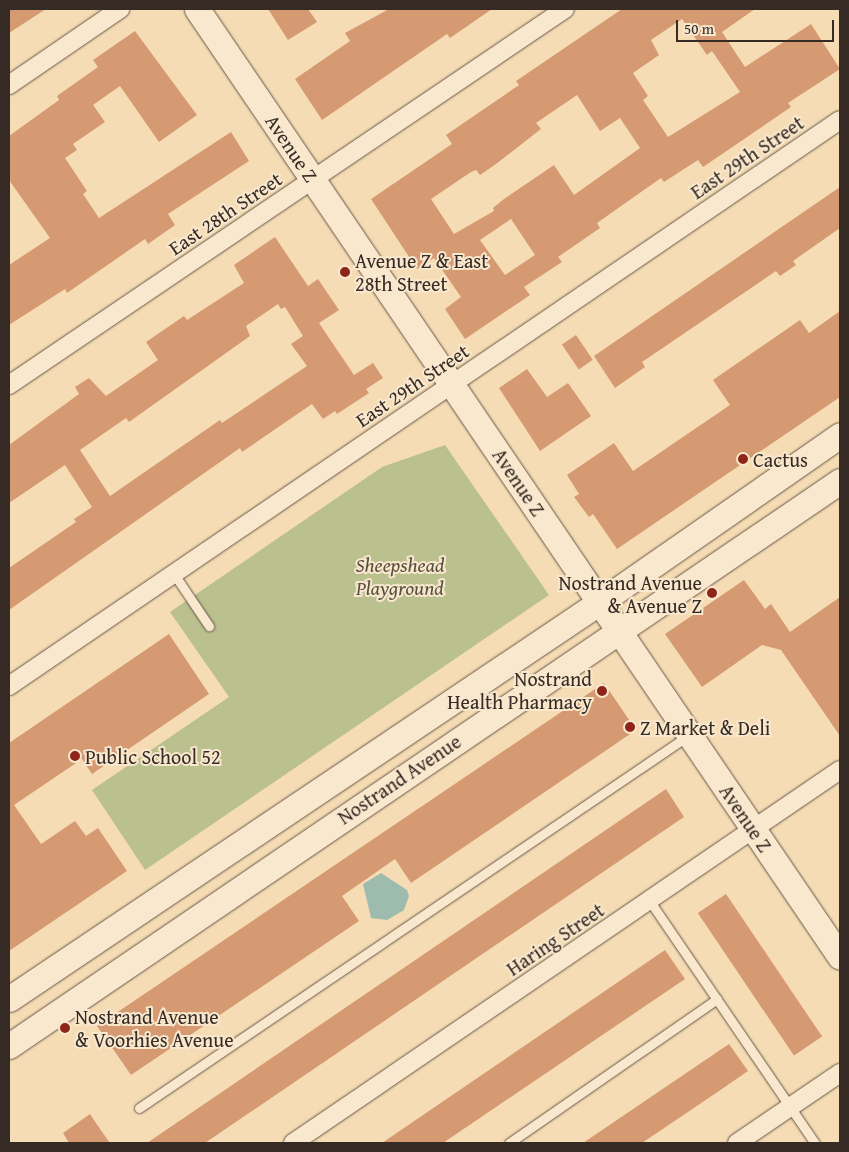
<!DOCTYPE html>
<html>
<head>
<meta charset="utf-8">
<style>
  body { margin:0 }
  #map { position:relative; width:849px; height:1152px; overflow:hidden; background:#f6dcb4; font-family:"Gentium Book Plus",serif }
  div>[style] { position:absolute }
  [style*='--x'] { left:calc(var(--x)*1px); top:calc(var(--y)*1px); width:calc(var(--w)*1px); rotate:calc(var(--a)*1deg) }
  .green>* { inset:0; background:#bac18f }
  .water>* { inset:0; background:#9dbcad }
  .building>* { inset:0; background:#d59a71; transform-origin:0 0 }
  .roads { filter:drop-shadow(0 0 1px #665748) drop-shadow(0 0 1px #665748) }
  .lane>* { height:9px; margin:-4.5px; padding:0 4.5px; transform-origin:4.5px; border-radius:4.5px; background:#f9e8ce }
  .street>* { height:18px; margin:-9px; padding:0 9px; transform-origin:9px; border-radius:9px; background:#f9e8ce }
  .secondary>* { height:25px; margin:-12.5px; padding:0 12.5px; transform-origin:12.5px; border-radius:12.5px; background:#f9e8ce }
  .dots>* { width:14px; height:14px; translate:-50% -50%; box-sizing:border-box; border:2px solid #f9e8ce; border-radius:50% }
  span { translate:-50% -50%; white-space:nowrap; text-align:center; line-height:1.15; -webkit-text-stroke:4px #f9e8ce; paint-order:stroke }
  .street-label { font-size:20px; color:#362b24 }
  .poi-label { font-size:20px; color:#362b24 }
  .left { translate:0 -50%; text-align:left }
  .right { translate:-100% -50%; text-align:right }
  .park-label { font-size:20px; color:#57503f; font-style:italic }
  .frame { position:absolute; inset:0; border:10px solid #362b24; pointer-events:none }
  .scale { position:absolute; left:676px; top:20px; width:158px; height:22px; box-sizing:border-box; border:2px solid #362b24; border-top:0; padding-left:6px; font-size:15px; line-height:18px; white-space:nowrap; color:#362b24; -webkit-text-stroke:4px #f9e8ce; paint-order:stroke }
</style>
</head>
<body>
<div id="map">
  <div class="green">
    <i style="clip-path:polygon(445px 445px,549px 595px,145px 870px,92px 790px,229px 697px,170px 612px,382px 467px)"></i>
  </div>
  <div class="water">
    <i style="clip-path:polygon(381px 873px,407px 890px,409px 896px,404px 910px,387px 920px,371px 918px,363px 884px)"></i>
  </div>
  <div class="building">
    <i style="clip-path:polygon(9px 9px,46px 9px,9px 33px)"></i>
    <i style="clip-path:polygon(268px 9px,308px 9px,317px 22px,288px 40px)"></i>
    <i style="clip-path:polygon(389px 9px,492px 9px,450px 38px,447px 34px,322px 120px,295px 79px,350px 41px,345px 33px)"></i>
    <i style="clip-path:polygon(evenodd,622px 9px,755px 9px,722px 32px,745px 67px,811px 24px,840px 69px,788px 103px,791px 107px,703px 167px,698px 160px,664px 182px,661px 178px,597px 223px,600px 228px,558px 257px,562px 262px,524px 287px,530px 295px,465px 339px,445px 309px,461px 297px,434px 258px,417px 269px,371px 199px,452px 144px,446px 135px,519px 85px,516px 81px,622px 9px,682px 19px,707px 55px,712px 51px,740px 92px,668px 137px,643px 100px,648px 96px,633px 73px,659px 55px,651px 40px,682px 19px,622px 9px,577px 95px,600px 131px,620px 118px,640px 148px,574px 195px,554px 165px,504px 199px,493px 208px,494px 211px,454px 234px,431px 199px,471px 172px,476px 170px,480px 175px,496px 164px,541px 129px,536px 123px,577px 95px,622px 9px,511px 219px,535px 255px,505px 275px,480px 240px,511px 219px)"></i>
    <i style="clip-path:polygon(135px 31px,197px 115px,159px 142px,120px 86px,93px 105px,105px 122px,73px 144px,77px 150px,65px 158px,87px 191px,83px 194px,99px 218px,231px 132px,249px 161px,168px 214px,175px 225px,148px 244px,145px 239px,67px 293px,65px 289px,9px 325px,9px 265px,50px 238px,9px 180px,9px 136px,59px 100px,57px 96px,98px 67px,93px 60px)"></i>
    <i style="clip-path:polygon(840px 187px,840px 228px,793px 261px,796px 265px,780px 276px,776px 271px,642px 362px,645px 367px,615px 388px,594px 356px)"></i>
    <i style="clip-path:polygon(evenodd,275px 237px,308px 286px,318px 279px,339px 310px,319px 323px,354px 375px,373px 363px,383px 378px,366px 389px,369px 393px,337px 414px,335px 411px,323px 419px,312px 404px,242px 452px,240px 448px,9px 610px,9px 568px,76px 522px,74px 519px,92px 507px,65px 465px,9px 503px,9px 445px,79px 394px,75px 387px,89px 378px,106px 396px,158px 360px,146px 342px,184px 316px,187px 320px,244px 283px,234px 265px,275px 237px,278px 304px,281px 309px,285px 307px,303px 336px,291px 344px,307px 366px,222px 423px,220px 420px,110px 496px,80px 450px,126px 418px,129px 422px,250px 336px,246px 326px,278px 304px)"></i>
    <i style="clip-path:polygon(840px 311px,840px 397px,617px 549px,593px 514px,589px 517px,574px 497px,579px 494px,567px 475px,614px 443px,633px 471px,730px 405px,713px 380px,800px 320px,809px 333px)"></i>
    <i style="left:576px;top:335px;width:30px;height:17px;rotate:56deg"></i>
    <i style="clip-path:polygon(527px 369px,547px 397px,568px 383px,591px 416px,540px 451px,499px 388px)"></i>
    <i style="clip-path:polygon(744px 580px,765px 609px,771px 604px,790px 632px,840px 597px,840px 736px,781px 650px,762px 645px,702px 687px,665px 634px)"></i>
    <i style="clip-path:polygon(169px 634px,209px 694px,92px 774px,82px 759px,14px 805px,41px 844px,75px 821px,86px 836px,98px 828px,127px 871px,9px 951px,9px 743px)"></i>
    <i style="clip-path:polygon(604px 683px,636px 730px,411px 883px,395px 859px,342px 896px,359px 921px,131px 1075px,97px 1026px)"></i>
    <i style="clip-path:polygon(666px 789px,684px 817px,653px 838px,205px 1143px,147px 1143px)"></i>
    <i style="left:726px;top:894px;width:172px;height:34px;rotate:56deg"></i>
    <i style="clip-path:polygon(665px 950px,685px 979px,443px 1143px,382px 1143px)"></i>
    <i style="clip-path:polygon(729px 1044px,748px 1071px,716px 1093px,642px 1143px,583px 1143px)"></i>
    <i style="clip-path:polygon(90px 1114px,100px 1129px,110px 1143px,69px 1143px,63px 1133px)"></i>
  </div>
  <div class="roads">
    <div class="lane">
      <i style="--x:174;--y:574;--w:63;--a:56.1"></i>
      <i style="--x:649;--y:900;--w:294;--a:55.7"></i>
      <i style="--x:139;--y:1108;--w:665;--a:-34.14"></i>
      <i style="--x:509;--y:1143;--w:253;--a:-34.7"></i>
    </div>
    <div class="street">
      <i style="--x:9;--y:85;--w:135;--a:-34.4"></i>
      <i style="--x:9;--y:385;--w:671;--a:-34.07"></i>
      <i style="--x:9;--y:686;--w:1005;--a:-34.26"></i>
      <i style="--x:293;--y:1143;--w:662;--a:-34.29"></i>
      <i style="--x:737;--y:1143;--w:125;--a:-34.2"></i>
    </div>
    <div class="secondary">
      <i style="--x:197;--y:9;--w:1145;--a:55.85"></i>
      <i style="--x:9;--y:999;--w:712;--a:-33.89"></i>
      <i style="--x:600;--y:602;--w:292;--a:-34.8"></i>
      <i style="--x:9;--y:1046;--w:1005;--a:-34.21"></i>
    </div>
  </div>
  <div class="dots">
    <i style="left:345px;top:272px;background:#8f2418"></i>
    <i style="left:743px;top:459px;background:#8f2418"></i>
    <i style="left:712px;top:593px;background:#8f2418"></i>
    <i style="left:602px;top:691px;background:#8f2418"></i>
    <i style="left:630px;top:727px;background:#8f2418"></i>
    <i style="left:75px;top:756px;background:#8f2418"></i>
    <i style="left:65px;top:1028px;background:#8f2418"></i>
  </div>
  <div class="street-label">
    <span style="left:292px;top:148px;rotate:56deg">Avenue Z</span>
    <span style="left:747px;top:157px;rotate:-34deg">East 29th Street</span>
    <span style="left:225px;top:213px;rotate:-34deg">East 28th Street</span>
    <span style="left:412px;top:385px;rotate:-34deg">East 29th Street</span>
    <span style="left:519px;top:482px;rotate:56deg">Avenue Z</span>
    <span style="left:399px;top:779px;rotate:-34deg">Nostrand Avenue</span>
    <span style="left:746px;top:818px;rotate:56deg">Avenue Z</span>
    <span style="left:555px;top:939px;rotate:-34deg">Haring Street</span>
  </div>
  <div class="poi-label">
    <span class="left" style="left:355px;top:272px">Avenue Z &amp; East<br>28th Street</span>
    <span class="left" style="left:753px;top:459px">Cactus</span>
    <span class="right" style="left:702px;top:594px">Nostrand Avenue<br>&amp; Avenue Z</span>
    <span class="right" style="left:592px;top:690px">Nostrand<br>Health Pharmacy</span>
    <span class="left" style="left:640px;top:727px">Z Market &amp; Deli</span>
    <span class="left" style="left:85px;top:756px">Public School 52</span>
    <span class="left" style="left:75px;top:1028px">Nostrand Avenue<br>&amp; Voorhies Avenue</span>
  </div>
  <div class="park-label">
    <span style="left:400px;top:576px">Sheepshead<br>Playground</span>
  </div>
  <div class="frame"></div>
  <div class="scale">50 m</div>
</div>
</body>
</html>
